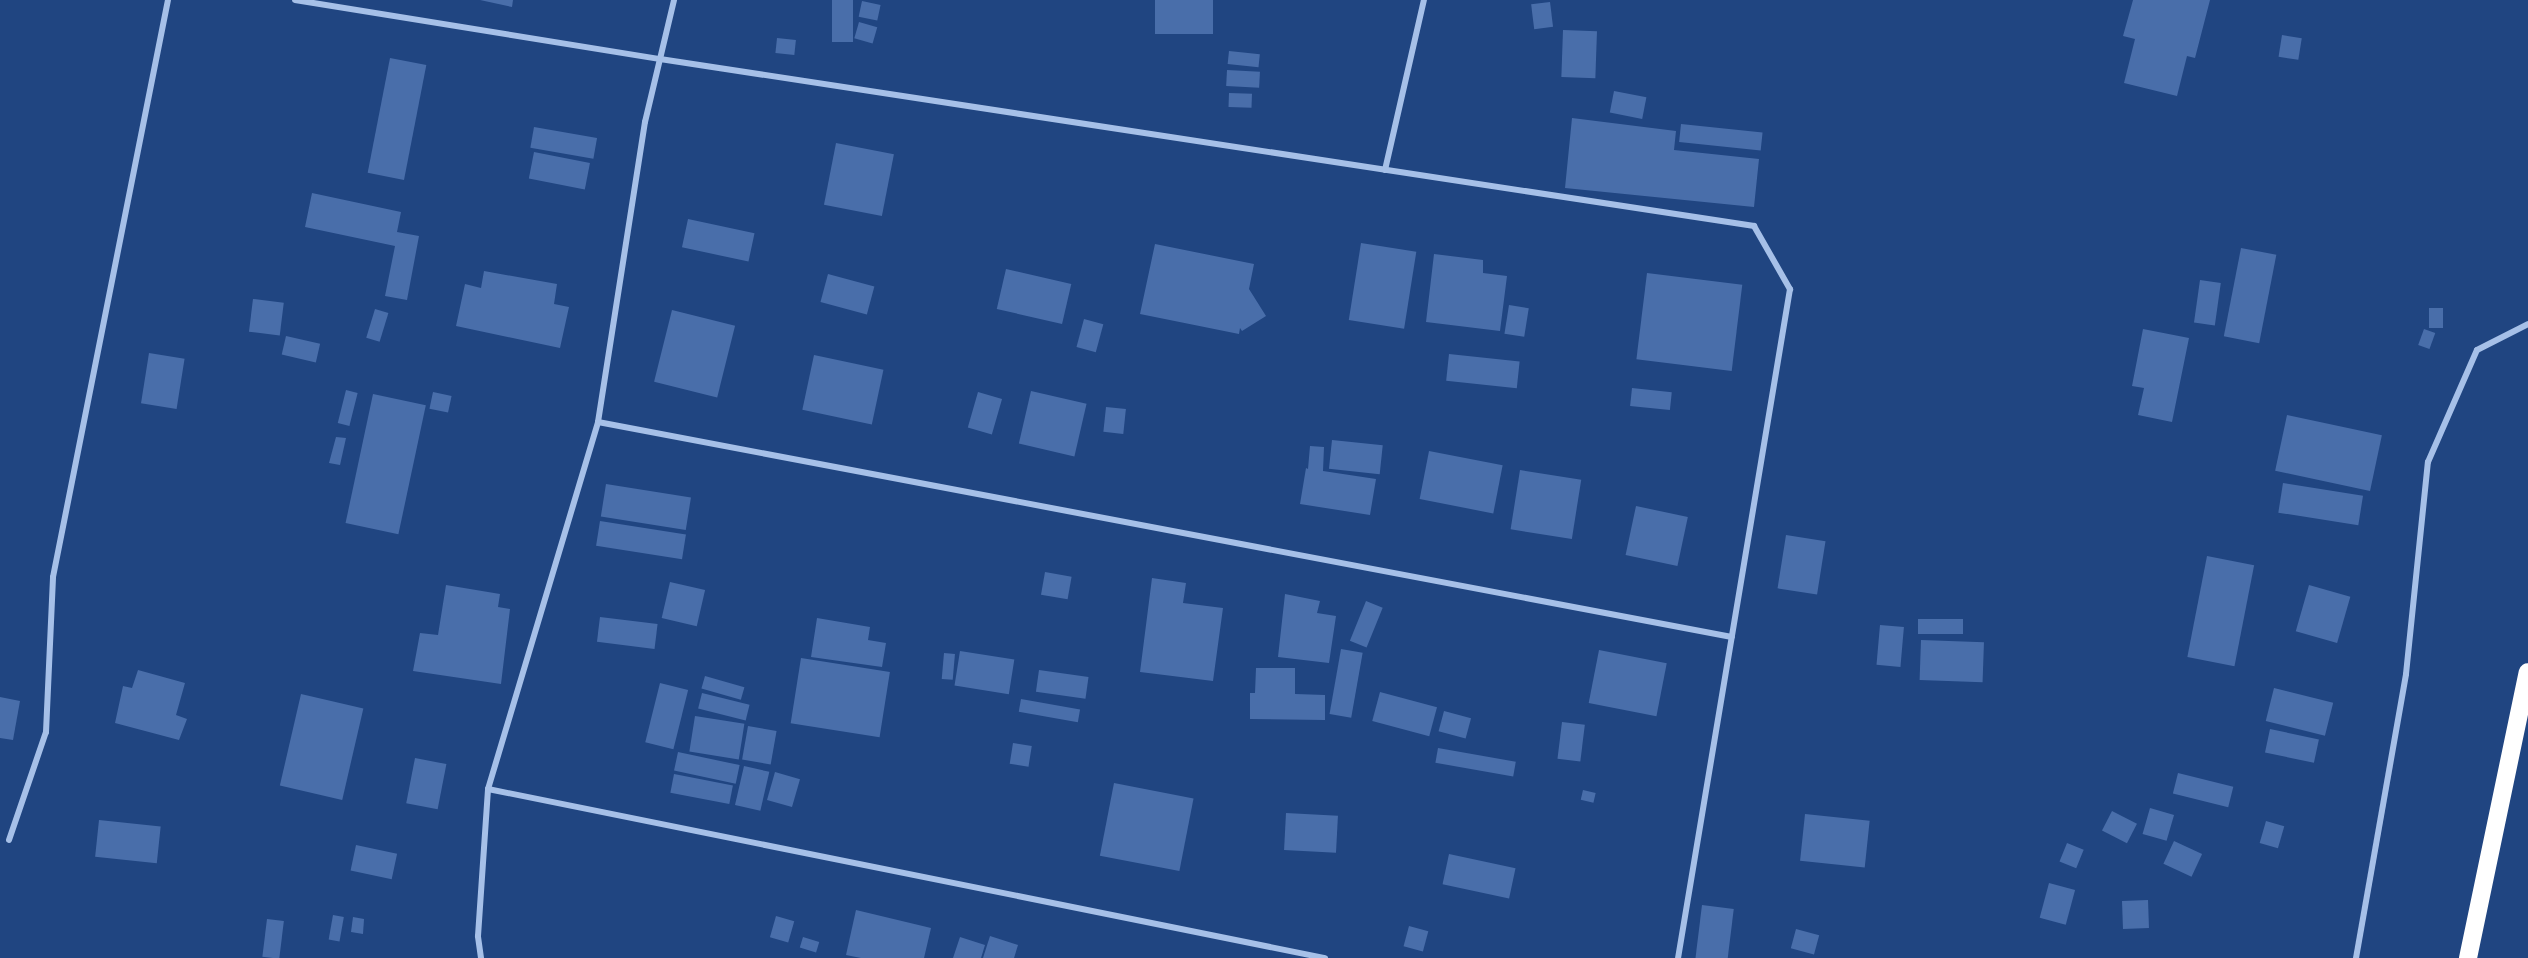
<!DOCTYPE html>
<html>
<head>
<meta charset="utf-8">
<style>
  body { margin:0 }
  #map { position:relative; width:2528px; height:958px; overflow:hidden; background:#204581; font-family:Poppins,sans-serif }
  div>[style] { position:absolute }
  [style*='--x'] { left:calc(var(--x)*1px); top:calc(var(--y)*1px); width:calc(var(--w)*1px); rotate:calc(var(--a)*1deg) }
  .building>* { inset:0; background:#496eaa; transform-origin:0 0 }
  .street>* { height:6px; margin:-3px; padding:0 3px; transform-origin:3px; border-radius:3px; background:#a6c0e8 }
  .highway>* { height:18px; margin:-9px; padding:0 9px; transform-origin:9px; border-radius:9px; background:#fff }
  span { translate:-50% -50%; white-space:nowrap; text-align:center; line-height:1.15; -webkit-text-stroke:6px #204581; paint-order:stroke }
</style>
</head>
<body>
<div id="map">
  <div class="building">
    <i style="clip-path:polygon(480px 0,513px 0,512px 7px)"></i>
    <i style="left:832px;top:0;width:21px;height:42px"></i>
    <i style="left:1155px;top:0;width:58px;height:34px"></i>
    <i style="clip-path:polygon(2133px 0,2210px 0,2195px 58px,2187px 56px,2177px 96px,2124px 83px,2135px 39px,2123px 36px)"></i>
    <i style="left:862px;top:1px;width:19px;height:16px;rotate:12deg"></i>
    <i style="left:1550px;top:2px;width:25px;height:19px;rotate:83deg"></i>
    <i style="left:859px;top:22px;width:19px;height:17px;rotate:16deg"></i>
    <i style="left:1563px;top:30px;width:34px;height:47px;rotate:2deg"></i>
    <i style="left:2282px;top:35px;width:20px;height:22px;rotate:9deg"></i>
    <i style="left:777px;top:38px;width:19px;height:15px;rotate:6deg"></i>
    <i style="left:1229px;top:51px;width:31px;height:13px;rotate:6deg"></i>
    <i style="left:390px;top:58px;width:37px;height:117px;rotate:11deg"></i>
    <i style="left:1227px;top:70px;width:33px;height:16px;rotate:3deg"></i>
    <i style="left:1614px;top:91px;width:33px;height:22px;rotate:11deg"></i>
    <i style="left:1229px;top:93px;width:23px;height:14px;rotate:2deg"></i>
    <i style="clip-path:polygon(1572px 118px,1676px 131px,1674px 150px,1759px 159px,1754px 207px,1565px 188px)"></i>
    <i style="left:1681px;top:124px;width:82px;height:18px;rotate:6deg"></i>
    <i style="left:534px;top:127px;width:64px;height:21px;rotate:10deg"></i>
    <i style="left:836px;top:143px;width:59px;height:63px;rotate:11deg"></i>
    <i style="left:534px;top:152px;width:57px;height:27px;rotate:11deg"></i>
    <i style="clip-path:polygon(312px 193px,401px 212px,397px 232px,419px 236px,407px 300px,385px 296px,395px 246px,305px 227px)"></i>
    <i style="left:688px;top:219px;width:68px;height:29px;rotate:12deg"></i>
    <i style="left:1361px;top:243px;width:56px;height:78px;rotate:9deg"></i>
    <i style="clip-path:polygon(1155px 244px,1254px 264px,1249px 289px,1266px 316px,1242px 331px,1240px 328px,1239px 334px,1140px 314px)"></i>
    <i style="left:2241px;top:248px;width:36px;height:90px;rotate:11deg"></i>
    <i style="clip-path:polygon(1434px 254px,1483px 260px,1483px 273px,1507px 276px,1500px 331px,1426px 322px)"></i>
    <i style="left:1006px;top:269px;width:67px;height:41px;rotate:13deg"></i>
    <i style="clip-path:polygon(484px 271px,557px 284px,554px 304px,569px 307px,560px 348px,456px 326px,465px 284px,481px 288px)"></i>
    <i style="left:1647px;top:273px;width:96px;height:87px;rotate:7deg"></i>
    <i style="left:828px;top:274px;width:48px;height:29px;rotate:15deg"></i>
    <i style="left:2200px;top:280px;width:21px;height:43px;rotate:8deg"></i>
    <i style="left:253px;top:299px;width:31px;height:33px;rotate:7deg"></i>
    <i style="left:1509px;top:305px;width:20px;height:29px;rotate:9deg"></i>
    <i style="left:2429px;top:308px;width:14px;height:20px"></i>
    <i style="left:375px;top:309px;width:14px;height:30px;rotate:17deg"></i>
    <i style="left:672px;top:310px;width:65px;height:74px;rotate:14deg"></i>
    <i style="left:1084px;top:319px;width:20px;height:29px;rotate:15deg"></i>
    <i style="clip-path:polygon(2143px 329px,2189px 338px,2172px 422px,2138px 415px,2144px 388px,2132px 386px)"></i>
    <i style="left:2424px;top:329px;width:12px;height:17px;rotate:20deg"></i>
    <i style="left:286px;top:336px;width:35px;height:19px;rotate:13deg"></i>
    <i style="left:149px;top:353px;width:36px;height:51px;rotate:9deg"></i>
    <i style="left:1449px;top:354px;width:71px;height:27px;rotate:6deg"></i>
    <i style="left:814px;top:355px;width:71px;height:56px;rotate:12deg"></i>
    <i style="left:1632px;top:388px;width:40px;height:18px;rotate:6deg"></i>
    <i style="left:346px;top:390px;width:12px;height:34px;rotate:14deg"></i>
    <i style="left:1031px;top:391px;width:57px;height:54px;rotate:13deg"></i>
    <i style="left:433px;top:392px;width:19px;height:17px;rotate:12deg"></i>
    <i style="left:978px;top:392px;width:25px;height:37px;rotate:16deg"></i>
    <i style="left:373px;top:394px;width:54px;height:132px;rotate:12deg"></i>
    <i style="left:1106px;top:407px;width:20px;height:25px;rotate:6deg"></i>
    <i style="left:2287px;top:415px;width:97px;height:57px;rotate:12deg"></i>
    <i style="clip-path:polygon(336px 437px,346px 438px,340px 465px,329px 463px)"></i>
    <i style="left:1332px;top:440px;width:51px;height:29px;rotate:6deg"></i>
    <i style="clip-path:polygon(1310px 446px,1324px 447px,1323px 471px,1376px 479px,1370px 515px,1300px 504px,1306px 468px,1308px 469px)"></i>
    <i style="left:1429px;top:451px;width:75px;height:49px;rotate:11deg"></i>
    <i style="left:1520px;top:470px;width:62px;height:60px;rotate:9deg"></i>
    <i style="left:2283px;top:483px;width:81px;height:30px;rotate:9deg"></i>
    <i style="left:606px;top:484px;width:86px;height:33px;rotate:9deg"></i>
    <i style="left:1636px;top:506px;width:53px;height:50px;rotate:12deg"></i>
    <i style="left:600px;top:521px;width:87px;height:25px;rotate:9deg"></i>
    <i style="left:1786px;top:535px;width:40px;height:54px;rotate:9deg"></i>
    <i style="left:2207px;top:556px;width:48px;height:103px;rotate:11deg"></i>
    <i style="left:1045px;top:572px;width:27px;height:23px;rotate:10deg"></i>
    <i style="clip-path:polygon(1152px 578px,1186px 583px,1183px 603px,1223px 608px,1213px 681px,1140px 672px)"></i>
    <i style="left:670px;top:582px;width:36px;height:37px;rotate:13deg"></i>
    <i style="clip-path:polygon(446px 585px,500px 594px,498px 607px,510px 609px,501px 684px,413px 671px,420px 633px,438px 635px)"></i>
    <i style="left:2309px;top:585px;width:43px;height:48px;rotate:16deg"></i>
    <i style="clip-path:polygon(1285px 594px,1320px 601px,1317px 613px,1336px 616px,1329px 663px,1278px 657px)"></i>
    <i style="left:1366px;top:601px;width:18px;height:43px;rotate:22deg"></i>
    <i style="left:600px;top:617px;width:58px;height:25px;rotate:7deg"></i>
    <i style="clip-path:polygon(817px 618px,870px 627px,868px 640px,886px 643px,882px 667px,811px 657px)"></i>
    <i style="left:1963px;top:619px;width:15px;height:45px;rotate:90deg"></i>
    <i style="left:1880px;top:625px;width:24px;height:40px;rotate:5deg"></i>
    <i style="left:1921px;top:640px;width:63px;height:40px;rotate:2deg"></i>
    <i style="left:1341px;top:649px;width:22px;height:66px;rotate:10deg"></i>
    <i style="left:1599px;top:650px;width:69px;height:54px;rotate:11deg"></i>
    <i style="left:960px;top:651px;width:55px;height:35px;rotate:9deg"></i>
    <i style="left:944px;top:653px;width:11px;height:26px;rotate:5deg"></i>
    <i style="left:801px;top:658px;width:90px;height:66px;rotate:9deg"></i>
    <i style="clip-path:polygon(1256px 668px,1295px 668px,1295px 694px,1325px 695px,1325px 720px,1250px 719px,1250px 693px,1255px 693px)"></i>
    <i style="clip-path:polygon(138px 670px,185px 683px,176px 715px,187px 719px,179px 740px,115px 723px,123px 686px,132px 688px)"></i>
    <i style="left:1039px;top:670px;width:50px;height:22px;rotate:8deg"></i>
    <i style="left:705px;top:676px;width:41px;height:13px;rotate:16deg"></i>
    <i style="left:660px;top:683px;width:29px;height:61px;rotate:14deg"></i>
    <i style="left:2274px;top:688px;width:61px;height:34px;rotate:14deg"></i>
    <i style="left:1380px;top:692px;width:59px;height:30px;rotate:15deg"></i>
    <i style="left:702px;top:693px;width:49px;height:16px;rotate:14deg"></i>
    <i style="left:301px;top:694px;width:64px;height:94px;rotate:13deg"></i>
    <i style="clip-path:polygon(0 697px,20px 701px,13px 740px,0 738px)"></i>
    <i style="left:1021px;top:699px;width:60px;height:13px;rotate:10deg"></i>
    <i style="left:1444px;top:711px;width:28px;height:21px;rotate:15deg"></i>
    <i style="left:695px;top:716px;width:50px;height:36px;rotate:9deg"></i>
    <i style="left:1562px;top:722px;width:23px;height:37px;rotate:7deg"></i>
    <i style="left:748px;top:726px;width:29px;height:34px;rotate:10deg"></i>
    <i style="left:2270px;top:729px;width:50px;height:24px;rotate:12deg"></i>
    <i style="left:1013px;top:743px;width:19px;height:21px;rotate:9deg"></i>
    <i style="left:1438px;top:748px;width:79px;height:15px;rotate:10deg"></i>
    <i style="left:678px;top:752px;width:63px;height:19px;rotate:12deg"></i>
    <i style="left:415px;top:758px;width:32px;height:46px;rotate:11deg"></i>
    <i style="left:744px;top:766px;width:26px;height:40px;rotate:13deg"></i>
    <i style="left:775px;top:772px;width:26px;height:29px;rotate:16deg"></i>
    <i style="left:2178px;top:773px;width:57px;height:21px;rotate:14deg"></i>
    <i style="left:674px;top:774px;width:60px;height:19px;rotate:11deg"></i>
    <i style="left:1114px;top:783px;width:81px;height:74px;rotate:11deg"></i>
    <i style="left:1583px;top:790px;width:13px;height:10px;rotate:13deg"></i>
    <i style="left:2150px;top:808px;width:25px;height:27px;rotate:16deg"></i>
    <i style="left:2112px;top:811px;width:28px;height:22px;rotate:27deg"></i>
    <i style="left:1286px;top:813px;width:52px;height:37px;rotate:3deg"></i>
    <i style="left:1805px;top:814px;width:65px;height:47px;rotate:6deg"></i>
    <i style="left:99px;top:820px;width:62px;height:37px;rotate:6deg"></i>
    <i style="left:2266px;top:821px;width:19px;height:23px;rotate:16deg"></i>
    <i style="left:2174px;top:841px;width:31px;height:25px;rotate:25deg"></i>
    <i style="left:2067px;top:843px;width:18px;height:20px;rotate:22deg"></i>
    <i style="left:356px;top:845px;width:42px;height:26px;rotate:12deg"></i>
    <i style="left:1449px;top:854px;width:68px;height:31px;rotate:12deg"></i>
    <i style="left:2049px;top:883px;width:27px;height:36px;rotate:15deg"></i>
    <i style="left:2148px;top:900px;width:28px;height:26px;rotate:88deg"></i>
    <i style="left:1702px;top:905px;width:32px;height:54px;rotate:7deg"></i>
    <i style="clip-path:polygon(856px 910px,931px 928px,924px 958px,861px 958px,846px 955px)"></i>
    <i style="left:333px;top:915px;width:11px;height:25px;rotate:10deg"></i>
    <i style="left:776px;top:916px;width:19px;height:22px;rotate:16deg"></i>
    <i style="clip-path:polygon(353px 917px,364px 919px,363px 934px,351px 932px)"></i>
    <i style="left:267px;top:919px;width:17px;height:38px;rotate:7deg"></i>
    <i style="left:1409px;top:926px;width:20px;height:21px;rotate:15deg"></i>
    <i style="left:1796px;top:929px;width:24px;height:20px;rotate:15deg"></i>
    <i style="clip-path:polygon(990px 936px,1018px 945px,1014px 958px,983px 958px)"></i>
    <i style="left:803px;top:937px;width:17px;height:11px;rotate:17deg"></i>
    <i style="clip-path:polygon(960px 937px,985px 945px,981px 958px,953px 958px)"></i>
  </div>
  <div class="street">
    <i style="--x:295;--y:0;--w:370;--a:9.2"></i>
    <i style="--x:660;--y:59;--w:1107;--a:8.68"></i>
    <i style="--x:1754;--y:226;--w:73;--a:60.3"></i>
    <i style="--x:1790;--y:289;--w:678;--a:99.5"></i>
    <i style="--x:1385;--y:170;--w:174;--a:-77.1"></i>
    <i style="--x:598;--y:422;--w:1154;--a:10.74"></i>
    <i style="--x:488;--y:789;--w:854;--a:11.42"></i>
    <i style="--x:9;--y:840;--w:114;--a:-71.1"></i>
    <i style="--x:46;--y:732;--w:155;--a:-87.4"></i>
    <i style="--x:53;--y:577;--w:588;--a:-78.73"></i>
    <i style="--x:481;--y:958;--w:22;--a:-98"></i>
    <i style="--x:478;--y:936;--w:147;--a:-86.1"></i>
    <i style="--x:488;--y:789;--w:383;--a:-73.3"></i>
    <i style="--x:598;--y:422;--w:304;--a:-81.1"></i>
    <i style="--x:645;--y:122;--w:125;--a:-76.6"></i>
    <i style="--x:2356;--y:958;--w:288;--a:-80"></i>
    <i style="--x:2406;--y:674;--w:213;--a:-84.1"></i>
    <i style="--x:2428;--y:462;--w:122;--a:-66.4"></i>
    <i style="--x:2477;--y:350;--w:57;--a:-27"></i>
  </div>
  <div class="highway">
    <i style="--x:2468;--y:958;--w:292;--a:-78.2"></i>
  </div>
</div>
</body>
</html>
